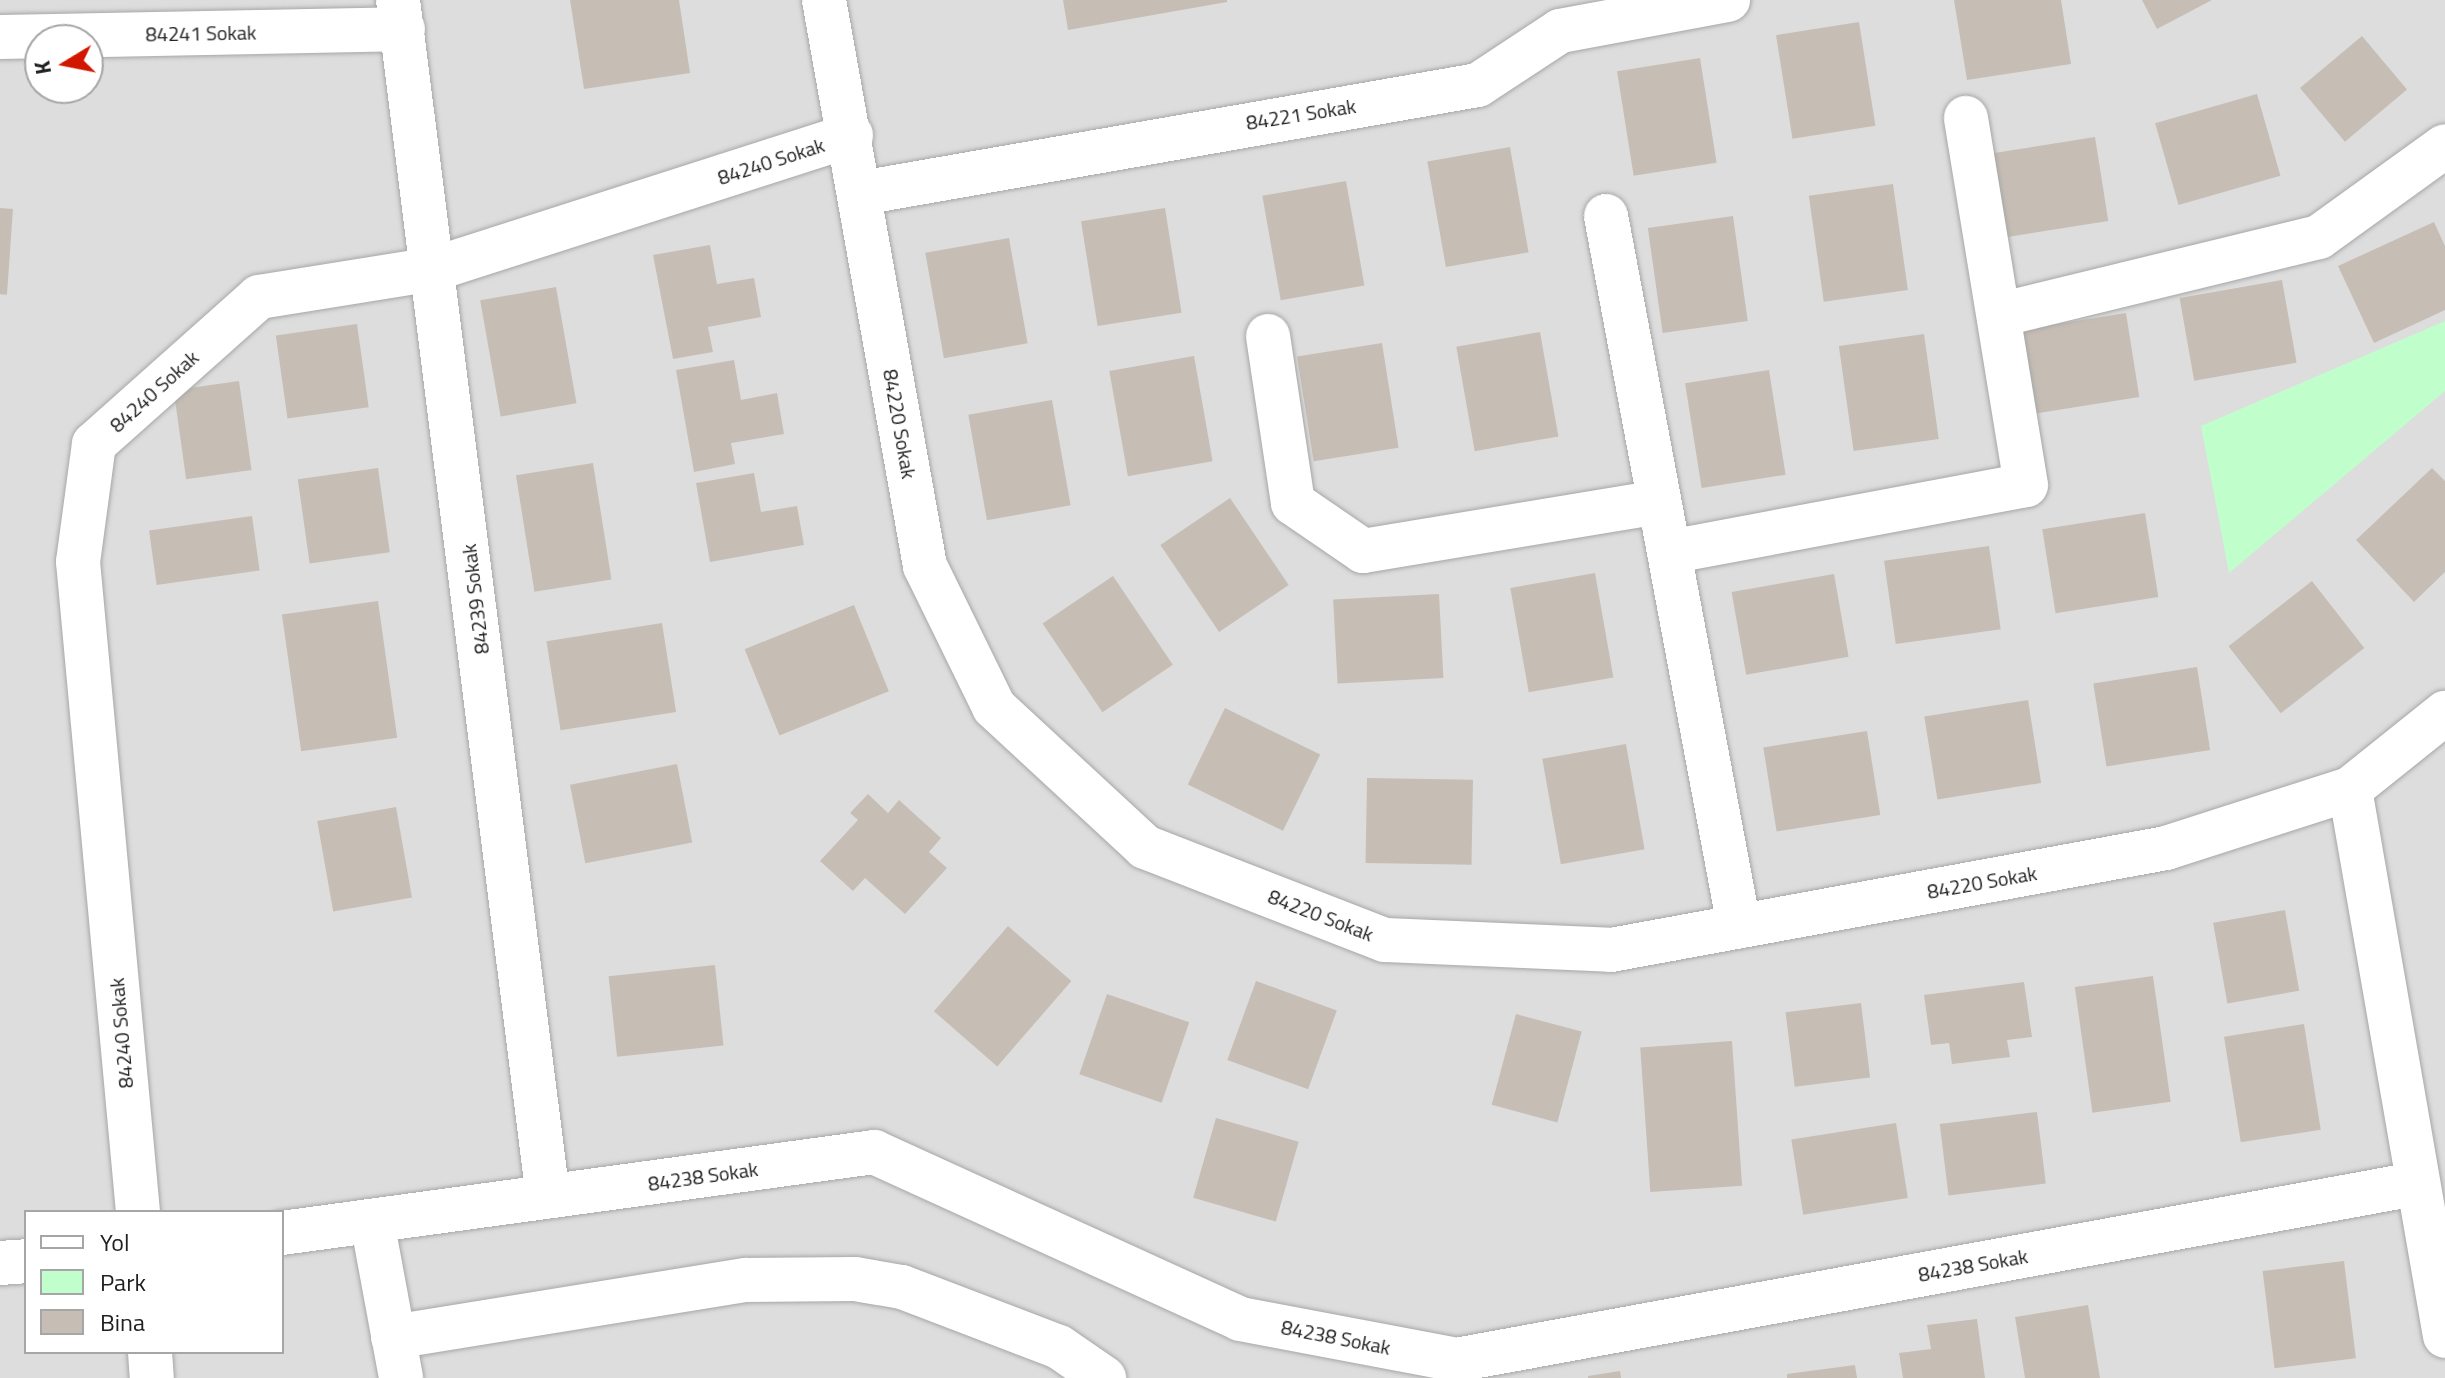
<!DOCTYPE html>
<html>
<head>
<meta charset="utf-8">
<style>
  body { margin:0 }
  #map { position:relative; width:2445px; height:1378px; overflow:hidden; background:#f2efe6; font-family:"Titillium Web",sans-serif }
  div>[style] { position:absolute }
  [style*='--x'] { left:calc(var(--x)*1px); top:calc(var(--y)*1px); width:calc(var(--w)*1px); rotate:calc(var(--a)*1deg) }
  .residential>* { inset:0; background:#dedddd }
  .park>* { inset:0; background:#c0fecc }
  .building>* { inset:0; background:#c6beb5; transform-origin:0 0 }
  .roads { filter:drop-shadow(0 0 2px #a7a7a7) drop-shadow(0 0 2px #a7a7a7) }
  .minor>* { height:44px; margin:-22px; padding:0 22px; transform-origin:22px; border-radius:22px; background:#fff }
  span { translate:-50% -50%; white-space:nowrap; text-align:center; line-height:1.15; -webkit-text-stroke:6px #fff; paint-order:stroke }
  .street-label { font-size:20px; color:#202020 }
  .legend { position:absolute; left:24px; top:1210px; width:260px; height:144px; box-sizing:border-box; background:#fff; border:2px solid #a6a6a6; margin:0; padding:10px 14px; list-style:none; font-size:24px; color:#202020 }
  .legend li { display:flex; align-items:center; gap:16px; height:40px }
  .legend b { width:40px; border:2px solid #a6a6a6 }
  .north { position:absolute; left:24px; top:24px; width:80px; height:80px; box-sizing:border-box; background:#fff; border:2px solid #a6a6a6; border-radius:50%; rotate:260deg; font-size:22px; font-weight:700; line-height:32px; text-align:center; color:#202020 }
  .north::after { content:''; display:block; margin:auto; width:28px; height:36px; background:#d11700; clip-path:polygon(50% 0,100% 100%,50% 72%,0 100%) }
</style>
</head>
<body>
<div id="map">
  <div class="residential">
    <i style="clip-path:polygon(evenodd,0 0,2445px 0,2445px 1378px,0 1378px,0 0,40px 40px,88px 40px,88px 88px,40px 88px,40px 40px,0 0,26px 1212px,282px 1212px,282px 1352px,26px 1352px,26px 1212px)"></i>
  </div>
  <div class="park">
    <i style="clip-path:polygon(2445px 321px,2445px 391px,2229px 573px,2201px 426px)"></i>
  </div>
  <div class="building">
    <i style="clip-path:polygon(570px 0,679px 0,690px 73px,584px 89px)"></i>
    <i style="clip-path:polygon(1063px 0,1227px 0,1227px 2px,1068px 30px)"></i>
    <i style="clip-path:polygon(1954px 0,2061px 0,2071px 64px,1967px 80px)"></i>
    <i style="clip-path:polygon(2142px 0,2212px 0,2157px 29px)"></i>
    <i style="left:1859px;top:22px;width:105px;height:84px;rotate:81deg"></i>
    <i style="left:2362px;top:36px;width:70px;height:81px;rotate:50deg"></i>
    <i style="left:1700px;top:58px;width:106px;height:84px;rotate:81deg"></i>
    <i style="left:2257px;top:94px;width:85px;height:106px;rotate:74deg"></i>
    <i style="left:2095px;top:137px;width:85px;height:105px;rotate:81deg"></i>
    <i style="left:1510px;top:147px;width:107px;height:84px;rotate:80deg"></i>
    <i style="left:1346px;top:181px;width:106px;height:85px;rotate:80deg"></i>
    <i style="left:1893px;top:184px;width:107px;height:85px;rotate:82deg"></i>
    <i style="left:0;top:208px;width:13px;height:86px;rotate:4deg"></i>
    <i style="left:1165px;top:208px;width:106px;height:85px;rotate:81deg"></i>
    <i style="left:1733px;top:216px;width:106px;height:86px;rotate:82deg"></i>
    <i style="clip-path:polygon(2434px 222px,2445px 246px,2445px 310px,2374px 343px,2338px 266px)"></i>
    <i style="left:1009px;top:238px;width:107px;height:85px;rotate:80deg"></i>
    <i style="clip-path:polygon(710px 245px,717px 284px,754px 278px,761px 317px,708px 327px,713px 352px,673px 359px,653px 255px)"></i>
    <i style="left:2282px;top:280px;width:84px;height:104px;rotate:80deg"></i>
    <i style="left:556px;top:287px;width:118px;height:77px;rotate:80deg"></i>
    <i style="left:2126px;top:313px;width:85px;height:105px;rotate:81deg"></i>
    <i style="left:357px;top:324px;width:84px;height:82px;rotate:82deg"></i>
    <i style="left:1540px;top:332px;width:106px;height:85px;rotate:80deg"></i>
    <i style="left:1924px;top:334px;width:106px;height:86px;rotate:82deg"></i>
    <i style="left:1382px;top:343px;width:106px;height:86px;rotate:81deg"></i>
    <i style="left:1194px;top:356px;width:107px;height:86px;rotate:80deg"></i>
    <i style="clip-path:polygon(734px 360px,741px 400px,777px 393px,784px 434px,731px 443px,735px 464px,694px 472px,676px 370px)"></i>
    <i style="left:1769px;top:370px;width:106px;height:85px;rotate:81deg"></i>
    <i style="left:239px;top:381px;width:90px;height:66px;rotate:82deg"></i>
    <i style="left:1052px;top:400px;width:107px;height:85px;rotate:80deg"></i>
    <i style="left:593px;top:463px;width:118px;height:78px;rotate:81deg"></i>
    <i style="left:378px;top:468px;width:85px;height:81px;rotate:82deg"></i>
    <i style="clip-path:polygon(2432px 468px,2445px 481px,2445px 572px,2414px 602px,2356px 540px)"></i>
    <i style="clip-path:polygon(754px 473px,761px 512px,797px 506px,804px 545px,710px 562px,696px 483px)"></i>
    <i style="left:1230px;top:498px;width:105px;height:84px;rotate:56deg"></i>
    <i style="left:2145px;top:513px;width:85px;height:104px;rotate:81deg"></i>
    <i style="left:252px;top:516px;width:55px;height:104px;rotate:82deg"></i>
    <i style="left:1989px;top:546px;width:84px;height:106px;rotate:82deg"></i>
    <i style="left:1595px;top:573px;width:106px;height:86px;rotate:80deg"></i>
    <i style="left:1834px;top:574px;width:84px;height:104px;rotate:80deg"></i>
    <i style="left:1113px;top:576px;width:107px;height:85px;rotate:56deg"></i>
    <i style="left:2312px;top:581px;width:85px;height:106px;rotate:52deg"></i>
    <i style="left:1439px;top:594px;width:84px;height:106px;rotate:87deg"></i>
    <i style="left:378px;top:601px;width:138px;height:97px;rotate:82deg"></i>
    <i style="left:854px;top:605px;width:93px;height:118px;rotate:68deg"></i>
    <i style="left:662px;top:623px;width:90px;height:117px;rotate:81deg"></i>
    <i style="left:2197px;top:667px;width:84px;height:105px;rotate:81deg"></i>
    <i style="left:2028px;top:700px;width:84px;height:105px;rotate:81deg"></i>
    <i style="left:1225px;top:708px;width:106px;height:85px;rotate:26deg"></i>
    <i style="left:1867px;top:731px;width:85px;height:105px;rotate:81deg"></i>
    <i style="left:1626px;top:744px;width:107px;height:85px;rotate:80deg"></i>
    <i style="left:677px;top:764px;width:80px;height:109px;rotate:79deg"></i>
    <i style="left:1367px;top:778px;width:106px;height:85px;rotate:1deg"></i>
    <i style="clip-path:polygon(868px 794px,888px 813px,899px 800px,941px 838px,929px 852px,947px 868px,905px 914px,865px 878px,853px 891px,820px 861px,858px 820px,850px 813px)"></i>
    <i style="left:396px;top:807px;width:92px;height:80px;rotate:80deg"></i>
    <i style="left:2285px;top:910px;width:82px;height:73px;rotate:80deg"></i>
    <i style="left:1008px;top:926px;width:84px;height:113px;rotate:41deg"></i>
    <i style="left:715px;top:965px;width:81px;height:107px;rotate:84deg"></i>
    <i style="left:2153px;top:976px;width:127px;height:79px;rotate:82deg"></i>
    <i style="left:1256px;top:981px;width:86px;height:84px;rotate:20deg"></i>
    <i style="clip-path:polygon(2024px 982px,2032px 1037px,2007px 1040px,2010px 1057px,1952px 1064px,1949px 1043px,1931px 1045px,1924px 995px)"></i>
    <i style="left:1107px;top:994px;width:87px;height:85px;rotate:19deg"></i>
    <i style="left:1861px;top:1003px;width:75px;height:76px;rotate:83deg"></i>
    <i style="left:1516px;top:1014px;width:68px;height:94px;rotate:15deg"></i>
    <i style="left:2304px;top:1024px;width:107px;height:81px;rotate:81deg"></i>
    <i style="left:1732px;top:1041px;width:145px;height:92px;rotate:86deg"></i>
    <i style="left:2037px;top:1112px;width:72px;height:98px;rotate:83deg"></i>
    <i style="left:1216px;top:1118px;width:86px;height:83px;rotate:16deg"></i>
    <i style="left:1896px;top:1123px;width:76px;height:106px;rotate:81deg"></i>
    <i style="left:2344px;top:1261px;width:98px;height:82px;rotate:83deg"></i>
    <i style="clip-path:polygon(2088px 1305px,2100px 1378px,2025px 1378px,2015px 1317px)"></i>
    <i style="clip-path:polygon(1977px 1319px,1985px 1378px,1903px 1378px,1899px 1353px,1931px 1349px,1927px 1325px)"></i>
    <i style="clip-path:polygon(1855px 1365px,1857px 1378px,1787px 1378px,1787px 1374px)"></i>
    <i style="clip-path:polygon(1620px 1371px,1621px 1378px,1588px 1378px,1588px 1376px)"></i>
  </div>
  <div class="roads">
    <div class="minor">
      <i style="--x:398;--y:0;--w:1206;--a:82.86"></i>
      <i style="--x:824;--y:0;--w:575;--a:79.88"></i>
      <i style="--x:925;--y:566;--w:157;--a:63.9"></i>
      <i style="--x:994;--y:707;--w:206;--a:42.8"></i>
      <i style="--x:1145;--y:847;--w:257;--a:21.2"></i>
      <i style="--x:1385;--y:940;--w:226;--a:2.5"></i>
      <i style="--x:1611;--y:950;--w:564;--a:-10.41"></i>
      <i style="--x:2166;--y:848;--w:193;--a:-17.8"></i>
      <i style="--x:2350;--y:789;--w:122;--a:-38.7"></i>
      <i style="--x:0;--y:37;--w:403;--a:-1.1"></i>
      <i style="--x:861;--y:193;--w:626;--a:-9.93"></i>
      <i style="--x:1478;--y:85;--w:98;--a:-33.4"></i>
      <i style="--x:1560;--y:31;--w:171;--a:-10.5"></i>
      <i style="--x:1606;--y:216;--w:722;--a:79.39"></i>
      <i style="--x:1999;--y:315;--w:329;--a:-13.7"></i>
      <i style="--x:2319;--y:237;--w:155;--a:-35.8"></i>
      <i style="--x:1268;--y:336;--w:169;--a:81.5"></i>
      <i style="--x:1293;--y:503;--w:85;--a:34.4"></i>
      <i style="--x:1363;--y:551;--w:300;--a:-9.4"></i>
      <i style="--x:1669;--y:552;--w:363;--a:-10.6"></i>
      <i style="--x:2026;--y:485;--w:372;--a:-99.3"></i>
      <i style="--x:2350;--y:789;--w:555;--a:80.15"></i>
      <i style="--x:138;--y:1212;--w:653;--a:-95.27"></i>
      <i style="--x:78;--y:562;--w:119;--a:-82.3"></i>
      <i style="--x:94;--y:444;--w:221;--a:-41.7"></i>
      <i style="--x:259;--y:297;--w:177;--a:-9.1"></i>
      <i style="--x:434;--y:269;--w:438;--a:-17.8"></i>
      <i style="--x:372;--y:1221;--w:160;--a:79.5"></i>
      <i style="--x:282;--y:1233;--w:598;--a:-7.79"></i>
      <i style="--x:874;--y:1152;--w:402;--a:24.5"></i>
      <i style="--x:1240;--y:1319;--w:220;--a:10.7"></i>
      <i style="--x:1456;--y:1360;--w:975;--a:-10.4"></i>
      <i style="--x:0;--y:1263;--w:26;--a:-4"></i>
      <i style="--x:393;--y:1337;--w:358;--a:-9.2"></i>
      <i style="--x:746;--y:1280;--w:109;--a:-0.5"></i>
      <i style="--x:855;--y:1279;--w:48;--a:9.7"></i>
      <i style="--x:902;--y:1287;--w:168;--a:20.9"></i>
      <i style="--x:1059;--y:1347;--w:55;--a:34.6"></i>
      <i style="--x:150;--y:1352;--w:26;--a:86"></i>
    </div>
  </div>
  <div class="street-label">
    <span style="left:201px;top:33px;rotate:-1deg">84241 Sokak</span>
    <span style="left:1301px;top:114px;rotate:-9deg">84221 Sokak</span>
    <span style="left:771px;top:161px;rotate:-18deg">84240 Sokak</span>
    <span style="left:154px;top:391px;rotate:-42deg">84240 Sokak</span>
    <span style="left:900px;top:424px;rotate:80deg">84220 Sokak</span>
    <span style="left:475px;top:599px;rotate:-97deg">84239 Sokak</span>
    <span style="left:1982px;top:882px;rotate:-10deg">84220 Sokak</span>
    <span style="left:1321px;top:915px;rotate:21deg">84220 Sokak</span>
    <span style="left:121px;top:1033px;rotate:-95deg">84240 Sokak</span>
    <span style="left:703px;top:1176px;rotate:-8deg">84238 Sokak</span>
    <span style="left:1973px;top:1265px;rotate:-10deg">84238 Sokak</span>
    <span style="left:1336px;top:1337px;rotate:11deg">84238 Sokak</span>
  </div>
  <ul class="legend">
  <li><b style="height:10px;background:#fff"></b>Yol</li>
  <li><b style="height:22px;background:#c0fecc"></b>Park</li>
  <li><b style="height:22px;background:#c6beb5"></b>Bina</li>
  </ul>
  <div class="north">K</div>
</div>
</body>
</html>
